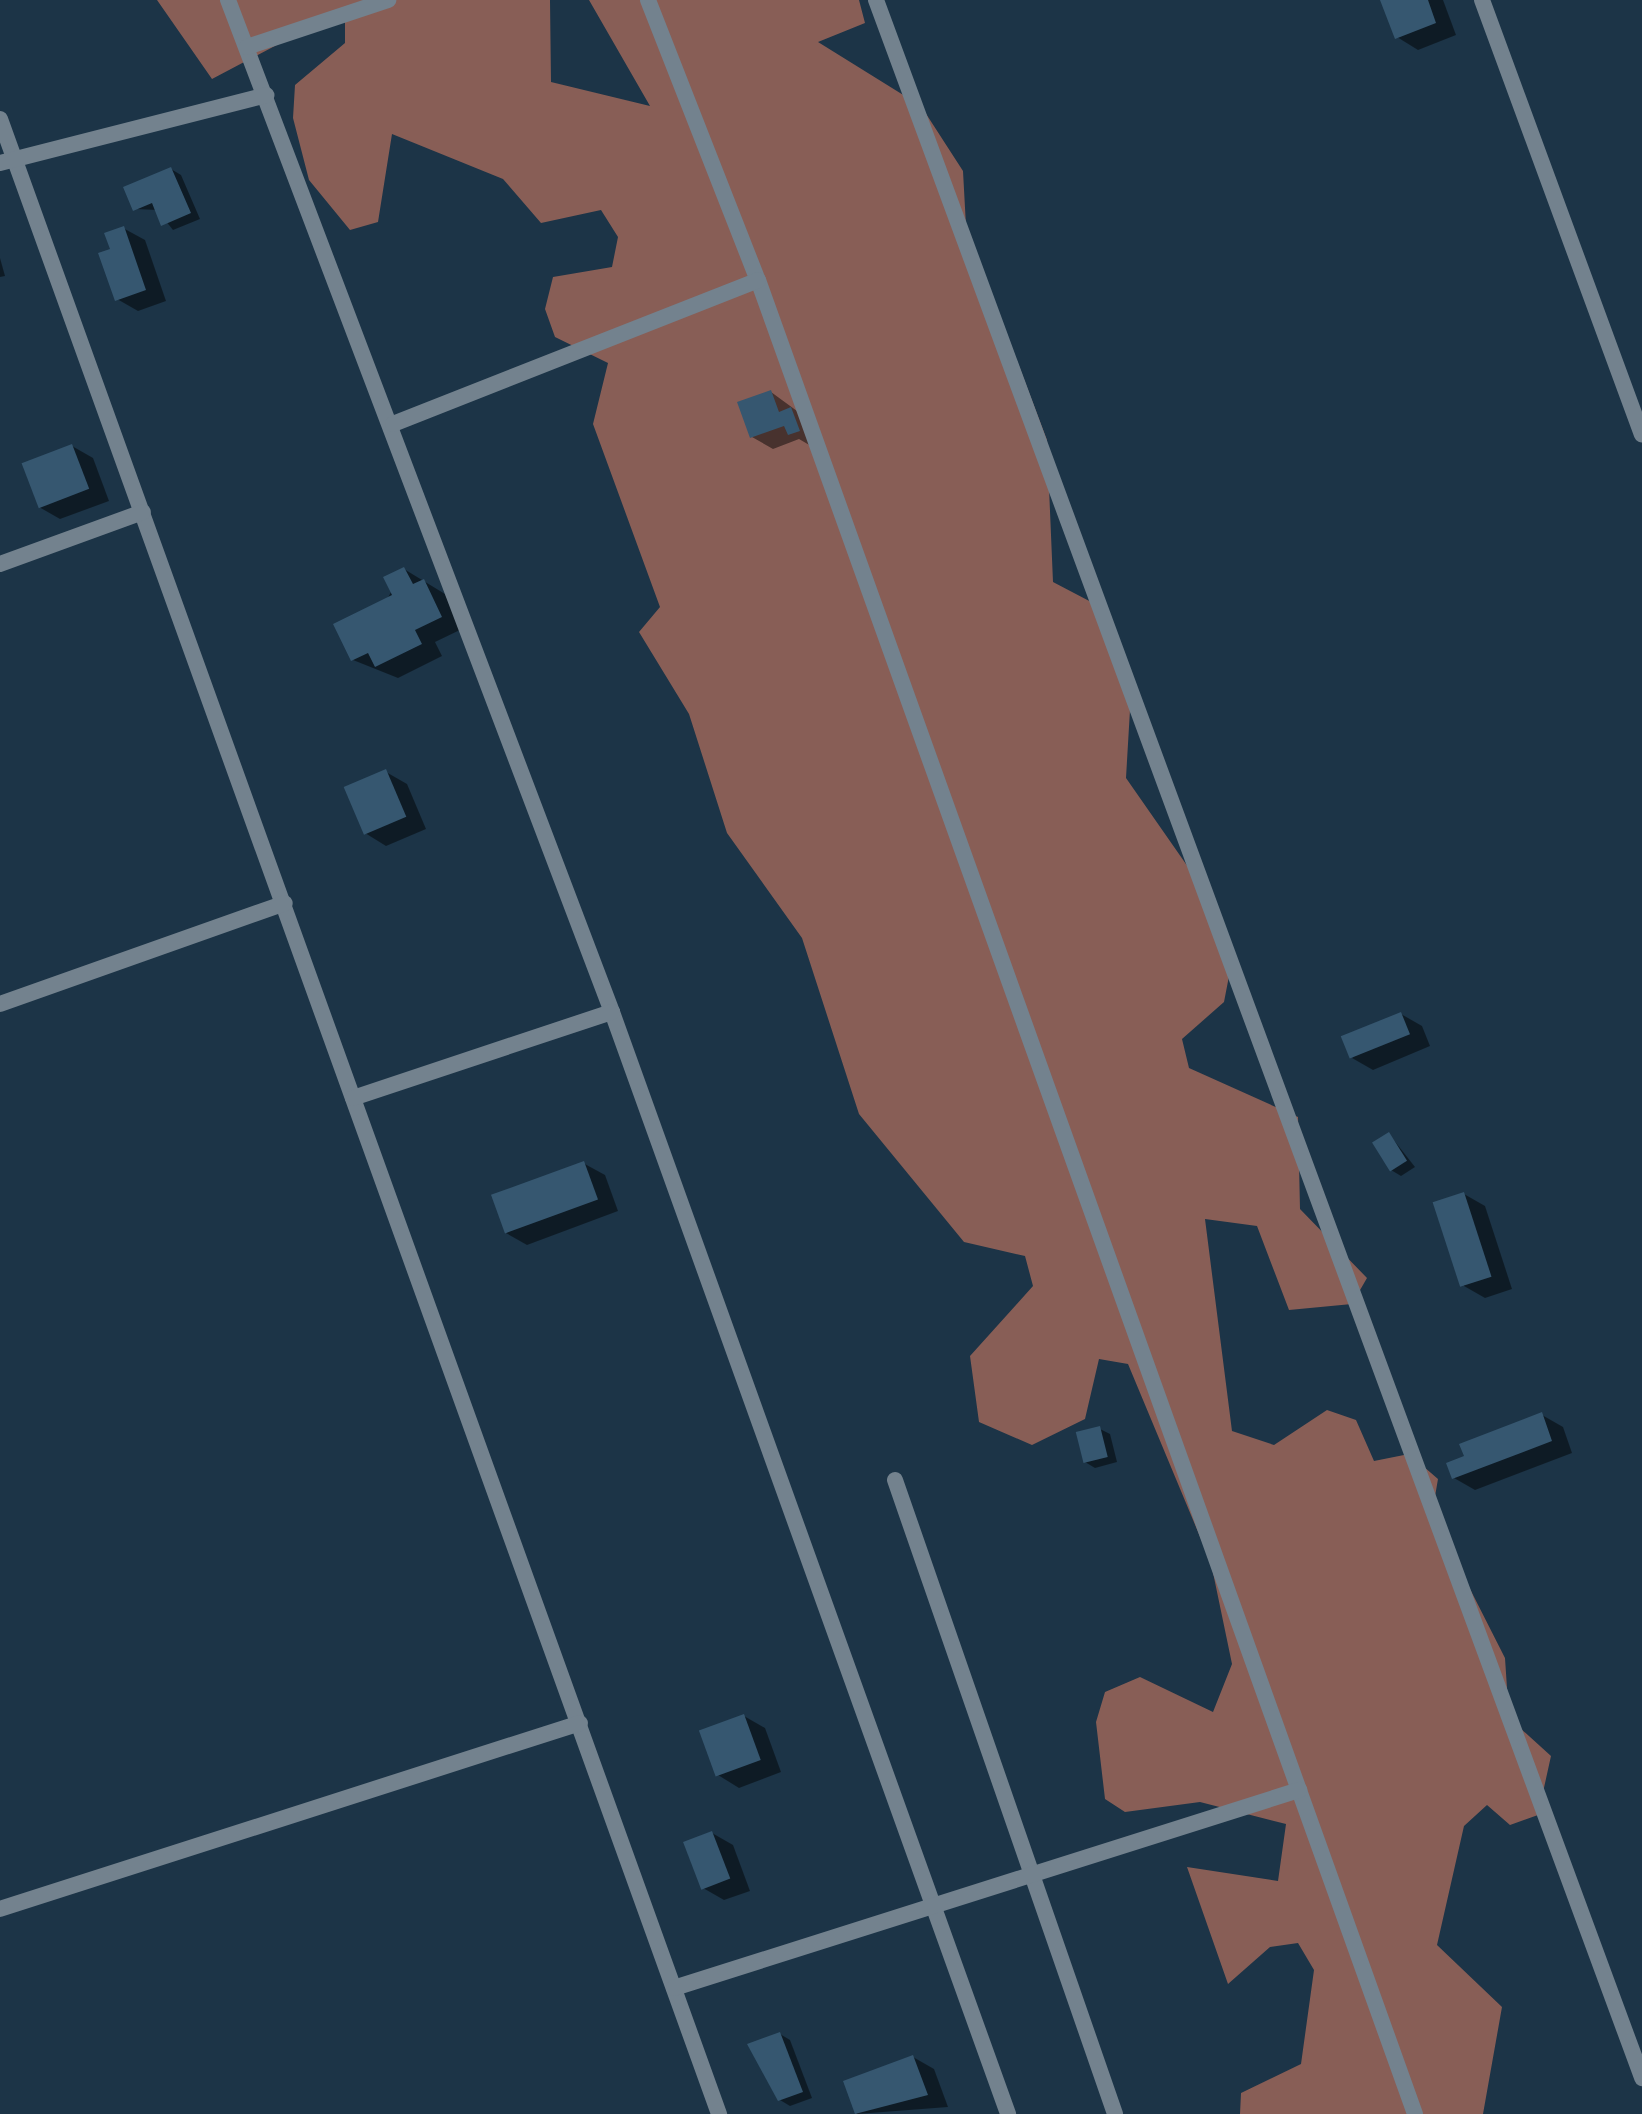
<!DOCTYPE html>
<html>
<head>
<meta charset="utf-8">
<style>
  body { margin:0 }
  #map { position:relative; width:1642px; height:2114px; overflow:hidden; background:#1c3447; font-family:"Alegreya Sans",sans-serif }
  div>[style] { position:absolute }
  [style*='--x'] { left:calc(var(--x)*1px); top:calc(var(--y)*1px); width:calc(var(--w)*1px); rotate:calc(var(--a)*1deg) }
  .forest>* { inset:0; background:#885e56 }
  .shadow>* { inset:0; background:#0007 }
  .building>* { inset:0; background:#365770; transform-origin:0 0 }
  .lane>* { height:16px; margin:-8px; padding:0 8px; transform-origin:8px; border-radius:8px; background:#73828e }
  .street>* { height:16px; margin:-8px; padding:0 8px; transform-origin:8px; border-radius:8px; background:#73828e }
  span { translate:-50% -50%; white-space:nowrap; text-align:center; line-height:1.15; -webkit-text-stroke:6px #1c3447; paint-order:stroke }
</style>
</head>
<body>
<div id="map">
  <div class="forest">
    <i style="clip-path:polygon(157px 0,550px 0,551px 82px,650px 106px,589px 0,859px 0,865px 23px,818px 42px,921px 106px,963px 171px,966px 226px,1047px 440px,1053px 582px,1095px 604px,1132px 676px,1126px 778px,1218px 910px,1230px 971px,1224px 1002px,1182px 1039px,1189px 1068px,1298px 1117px,1300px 1209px,1367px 1278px,1352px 1304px,1289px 1310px,1257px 1226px,1205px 1219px,1232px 1431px,1274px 1445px,1327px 1410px,1356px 1420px,1374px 1461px,1409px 1454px,1438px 1479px,1432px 1514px,1505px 1658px,1509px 1718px,1551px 1756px,1538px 1815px,1510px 1825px,1487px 1805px,1464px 1826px,1437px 1945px,1502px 2007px,1483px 2114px,1240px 2114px,1241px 2093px,1301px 2064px,1314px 1970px,1298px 1943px,1270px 1947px,1228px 1984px,1187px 1867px,1278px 1881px,1286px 1824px,1200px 1802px,1125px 1812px,1105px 1799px,1096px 1722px,1105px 1692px,1140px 1677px,1213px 1712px,1232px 1664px,1211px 1563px,1128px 1364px,1099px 1359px,1085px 1419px,1032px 1445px,979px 1422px,970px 1356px,1033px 1286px,1025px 1256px,964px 1242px,859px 1114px,802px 938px,727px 833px,689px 714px,639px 632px,660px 607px,593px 424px,608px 363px,555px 337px,545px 309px,553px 277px,612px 267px,618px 237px,601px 210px,541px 223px,503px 179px,392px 134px,378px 222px,350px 230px,309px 180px,293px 118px,295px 85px,345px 43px,345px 9px,212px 79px)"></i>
  </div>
  <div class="shadow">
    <i style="clip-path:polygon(1383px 0,1443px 0,1456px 35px,1418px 50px,1397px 37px)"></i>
    <i style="clip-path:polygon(171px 169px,181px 175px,200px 219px,173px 230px,157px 210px,135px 209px)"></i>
    <i style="clip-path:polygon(123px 228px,145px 240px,166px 301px,138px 311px,117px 299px,112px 250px)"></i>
    <i style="clip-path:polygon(0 258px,5px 276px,0 277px)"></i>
    <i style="clip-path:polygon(771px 392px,812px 422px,811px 446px,799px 439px,773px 449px,752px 437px)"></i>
    <i style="clip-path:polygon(72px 446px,93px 458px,109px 501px,60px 519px,39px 507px)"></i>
    <i style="clip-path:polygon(404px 569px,445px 594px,462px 629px,435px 642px,442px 656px,398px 678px,353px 660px)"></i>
    <i style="clip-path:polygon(386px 772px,407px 784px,426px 829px,386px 846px,365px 833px)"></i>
    <i style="clip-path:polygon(1401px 1014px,1422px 1026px,1430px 1046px,1373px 1070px,1352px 1058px)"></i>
    <i style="clip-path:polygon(1389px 1134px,1415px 1167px,1401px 1176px,1391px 1170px)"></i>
    <i style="clip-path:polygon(583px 1163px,605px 1175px,618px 1211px,527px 1245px,506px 1233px)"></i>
    <i style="clip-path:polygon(1464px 1194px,1485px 1206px,1512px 1289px,1485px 1298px,1464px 1286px)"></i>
    <i style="clip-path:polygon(1542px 1415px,1563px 1427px,1572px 1453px,1475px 1490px,1454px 1478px,1466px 1457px)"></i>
    <i style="clip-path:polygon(1100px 1429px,1110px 1434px,1117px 1462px,1095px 1468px,1085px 1462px)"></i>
    <i style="clip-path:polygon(744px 1716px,765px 1728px,781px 1772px,739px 1788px,718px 1775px)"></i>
    <i style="clip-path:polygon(712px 1833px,733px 1845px,750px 1891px,724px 1900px,703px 1888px)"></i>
    <i style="clip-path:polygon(780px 2034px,790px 2040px,812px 2098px,790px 2106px,780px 2100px)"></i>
    <i style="clip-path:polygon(913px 2057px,934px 2069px,948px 2107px,857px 2114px,846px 2082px)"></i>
  </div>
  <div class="building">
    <i style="clip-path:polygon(1380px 0,1428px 0,1436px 23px,1395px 39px)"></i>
    <i style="clip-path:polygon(171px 167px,191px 213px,161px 226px,152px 203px,133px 211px,123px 187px)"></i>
    <i style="clip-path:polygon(124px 226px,146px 290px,115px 301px,98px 253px,110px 249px,104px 233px)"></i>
    <i style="clip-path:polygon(771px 390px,779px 412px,791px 407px,800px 431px,788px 435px,784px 426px,750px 438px,737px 402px)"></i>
    <i style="left:72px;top:444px;width:48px;height:54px;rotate:69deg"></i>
    <i style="clip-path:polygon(404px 567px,413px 584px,424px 579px,442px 617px,415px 630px,422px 644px,375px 667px,368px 653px,351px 661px,333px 624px,392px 595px,383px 577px)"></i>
    <i style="left:386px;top:769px;width:52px;height:46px;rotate:67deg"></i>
    <i style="left:1401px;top:1012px;width:24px;height:65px;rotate:68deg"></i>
    <i style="left:1389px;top:1132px;width:34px;height:20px;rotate:58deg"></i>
    <i style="left:584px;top:1161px;width:41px;height:99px;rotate:70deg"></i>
    <i style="left:1464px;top:1192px;width:89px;height:33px;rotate:72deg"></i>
    <i style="clip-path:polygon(1542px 1412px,1552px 1441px,1452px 1479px,1446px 1463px,1464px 1456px,1459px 1444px)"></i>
    <i style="left:1100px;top:1426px;width:32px;height:25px;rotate:76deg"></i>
    <i style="left:744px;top:1714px;width:49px;height:48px;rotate:70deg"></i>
    <i style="left:712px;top:1831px;width:51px;height:31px;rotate:69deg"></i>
    <i style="clip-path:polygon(780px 2032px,803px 2092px,778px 2101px,747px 2044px)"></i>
    <i style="clip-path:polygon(913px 2055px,928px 2095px,855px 2114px,843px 2081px)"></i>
  </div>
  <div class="lane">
    <i style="--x:228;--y:0;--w:1082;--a:69.22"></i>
    <i style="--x:612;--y:1012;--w:1171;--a:70.23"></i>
    <i style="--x:648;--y:0;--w:301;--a:68.6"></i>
    <i style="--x:758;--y:280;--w:1948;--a:70.29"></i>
    <i style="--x:876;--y:0;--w:2215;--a:69.76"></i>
    <i style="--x:247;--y:47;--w:149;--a:-18.4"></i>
    <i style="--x:0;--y:119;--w:2121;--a:70.18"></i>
    <i style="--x:0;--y:163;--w:275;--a:-14.3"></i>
    <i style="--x:393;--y:424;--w:392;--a:-21.5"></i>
    <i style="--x:0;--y:564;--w:152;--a:-20"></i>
    <i style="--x:0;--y:1004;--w:302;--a:-19.5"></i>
    <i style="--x:353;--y:1098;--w:273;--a:-18.4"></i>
    <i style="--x:895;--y:1480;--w:671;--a:70.86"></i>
    <i style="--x:0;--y:1909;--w:609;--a:-17.78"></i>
    <i style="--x:674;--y:1988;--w:656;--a:-17.58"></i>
  </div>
  <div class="street">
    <i style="--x:1482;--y:0;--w:463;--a:69.8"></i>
  </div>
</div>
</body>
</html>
